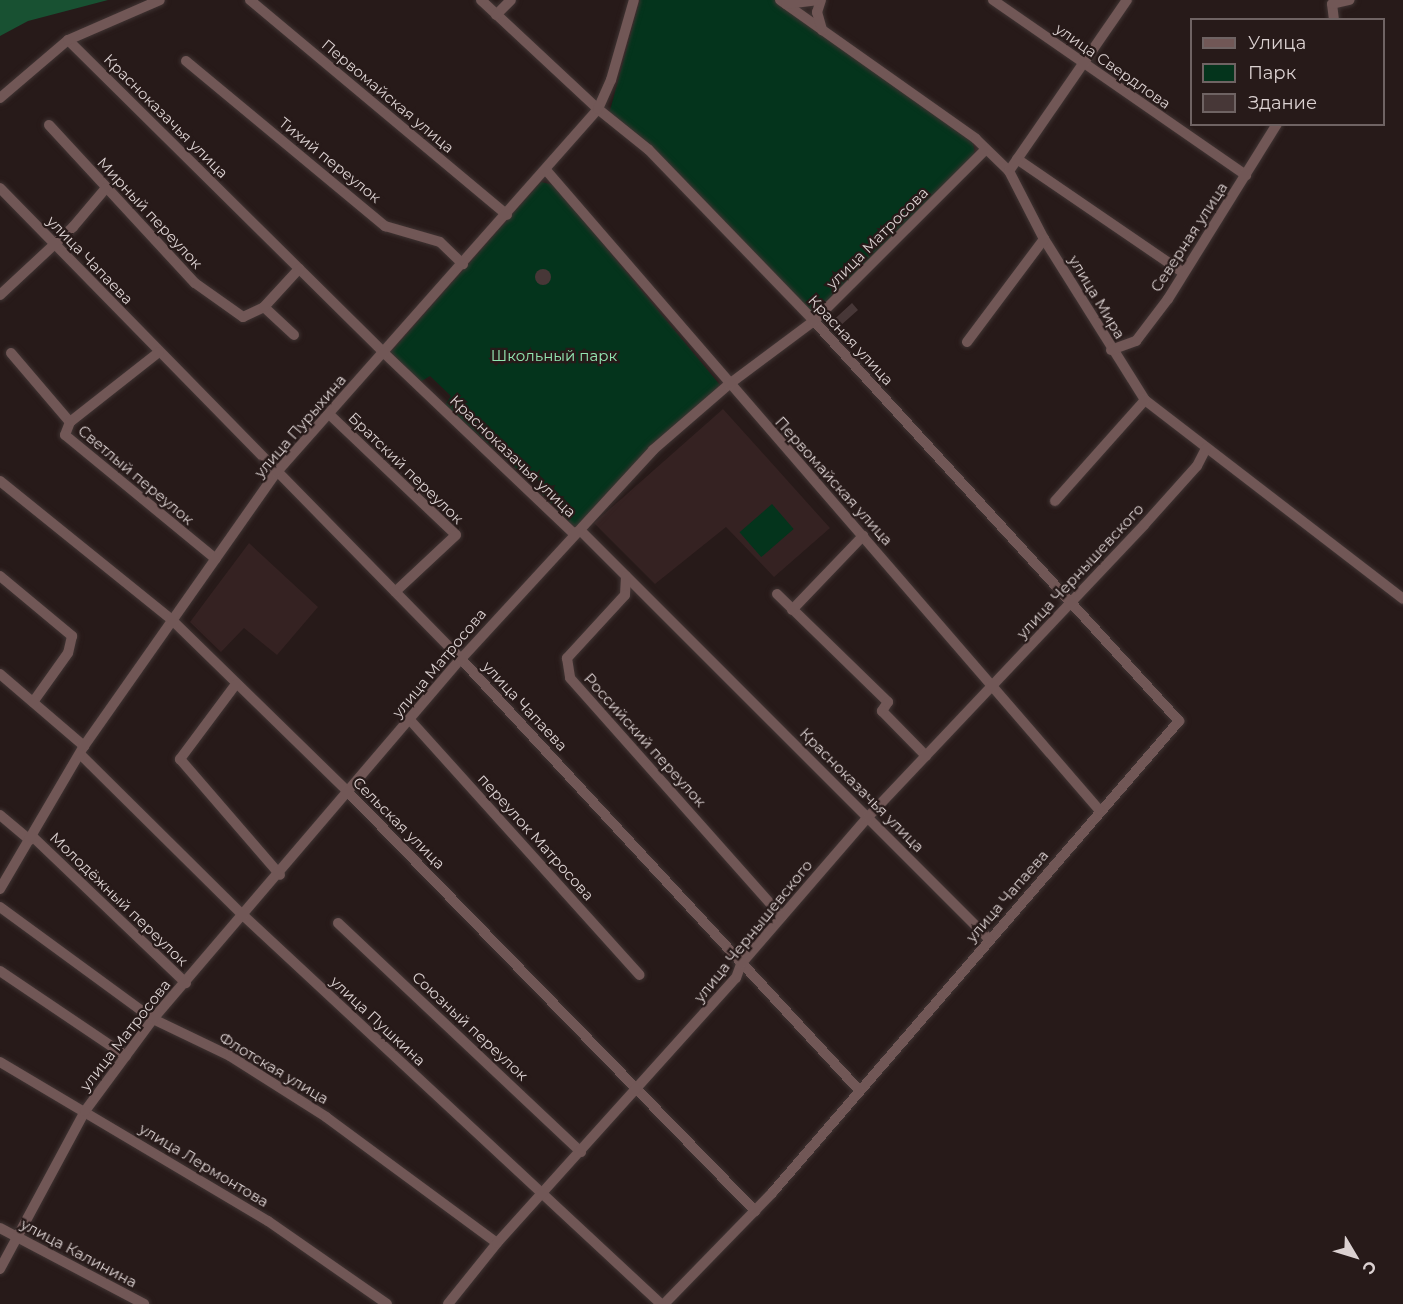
<!DOCTYPE html>
<html>
<head>
<meta charset="utf-8">
<style>
  body { margin:0 }
  #map { position:relative; width:1403px; height:1304px; overflow:hidden; background:#271a19; font-family:Montserrat,sans-serif }
  div>[style] { position:absolute }
  [style*='--x'] { left:calc(var(--x)*1px); top:calc(var(--y)*1px); width:calc(var(--w)*1px); rotate:calc(var(--a)*1deg) }
  .built>* { inset:0; background:#352222 }
  .green>* { inset:0; background:#04341c; transform-origin:0 0 }
  .water>* { inset:0; background:#185132 }
  .building>* { inset:0; background:#473737 }
  .round { border-radius:50% }
  .roads { filter:drop-shadow(0 0 2px #403433) drop-shadow(0 0 2px #403433) }
  .minor>* { height:10px; margin:-5px; padding:0 5px; transform-origin:5px; border-radius:5px; background:#715756 }
  span { translate:-50% -50%; white-space:nowrap; text-align:center; line-height:1.15; -webkit-text-stroke:4.5px #271a19; paint-order:stroke }
  .street-label { font-size:15px; color:#dbd1d1 }
  .park-label { font-size:15px; color:#93e6b2 }
  .legend { position:absolute; left:1190px; top:18px; width:195px; height:108px; box-sizing:border-box; background:#271a19; border:2px solid #6f6363; margin:0; padding:8px 10px; list-style:none; font-size:18px; color:#dbd1d1 }
  .legend li { display:flex; align-items:center; gap:12px; height:30px }
  .legend b { width:30px; border:2px solid #6f6363 }
  .north { position:absolute; left:1325px; top:1226px; width:60px; height:60px; -webkit-text-stroke:4px #271a19; paint-order:stroke; rotate:128deg; font-size:16px; font-weight:700; line-height:24px; text-align:center; color:#dbd1d1 }
  .north::after { content:''; display:block; margin:auto; width:21px; height:27px; background:#dbd1d1; clip-path:polygon(50% 0,100% 100%,50% 72%,0 100%) }
</style>
</head>
<body>
<div id="map">
  <div class="built">
    <i style="clip-path:polygon(723px 409px,830px 528px,774px 577px,726px 527px,655px 584px,594px 523px)"></i>
    <i style="clip-path:polygon(249px 543px,318px 607px,277px 655px,244px 628px,221px 652px,190px 622px)"></i>
  </div>
  <div class="green">
    <i style="clip-path:polygon(640px 0,776px 0,973px 143px,975px 154px,818px 312px,810px 311px,609px 114px)"></i>
    <i style="clip-path:polygon(541px 182px,554px 185px,720px 385px,575px 528px,538px 490px,541px 483px,522px 467px,518px 470px,445px 405px,451px 396px,430px 376px,420px 382px,390px 353px)"></i>
    <i style="left:772px;top:504px;width:33px;height:43px;rotate:49deg"></i>
  </div>
  <div class="water">
    <i style="clip-path:polygon(0 0,108px 0,28px 21px,0 36px)"></i>
  </div>
  <div class="building">
    <i class="round" style="left:535px;top:269px;width:16px;height:16px"></i>
    <i style="clip-path:polygon(852px 303px,858px 310px,840px 326px,853px 339px,846px 345px,828px 325px)"></i>
  </div>
  <div class="roads">
    <div class="minor">
      <i style="--x:250;--y:0;--w:335;--a:39.9"></i>
      <i style="--x:481;--y:0;--w:160;--a:43"></i>
      <i style="--x:598;--y:109;--w:65;--a:38.8"></i>
      <i style="--x:649;--y:150;--w:238;--a:46"></i>
      <i style="--x:814;--y:321;--w:542;--a:47.62"></i>
      <i style="--x:1179;--y:721;--w:623;--a:130.77"></i>
      <i style="--x:772;--y:1193;--w:155;--a:134.2"></i>
      <i style="--x:780;--y:0;--w:240;--a:35.3"></i>
      <i style="--x:976;--y:139;--w:46;--a:44.1"></i>
      <i style="--x:1009;--y:171;--w:76;--a:62.8"></i>
      <i style="--x:1044;--y:239;--w:190;--a:57.9"></i>
      <i style="--x:1145;--y:400;--w:326;--a:37.6"></i>
      <i style="--x:821;--y:0;--w:13;--a:108"></i>
      <i style="--x:817;--y:12;--w:19;--a:74"></i>
      <i style="--x:993;--y:0;--w:308;--a:34.7"></i>
      <i style="--x:786;--y:4;--w:31;--a:-7"></i>
      <i style="--x:496;--y:15;--w:21;--a:-45"></i>
      <i style="--x:1334;--y:20;--w:16;--a:-97"></i>
      <i style="--x:1332;--y:4;--w:18;--a:-13"></i>
      <i style="--x:68;--y:40;--w:445;--a:44.7"></i>
      <i style="--x:384;--y:353;--w:261;--a:43.6"></i>
      <i style="--x:573;--y:533;--w:8;--a:-14"></i>
      <i style="--x:581;--y:531;--w:577;--a:45"></i>
      <i style="--x:186;--y:61;--w:259;--a:39.7"></i>
      <i style="--x:385;--y:226;--w:57;--a:16.2"></i>
      <i style="--x:440;--y:242;--w:32;--a:44"></i>
      <i style="--x:0;--y:98;--w:89;--a:-40.5"></i>
      <i style="--x:68;--y:40;--w:100;--a:-23.5"></i>
      <i style="--x:49;--y:125;--w:215;--a:47.3"></i>
      <i style="--x:195;--y:283;--w:59;--a:35.3"></i>
      <i style="--x:243;--y:317;--w:23;--a:-25"></i>
      <i style="--x:264;--y:307;--w:41;--a:43"></i>
      <i style="--x:1017;--y:159;--w:200;--a:34.4"></i>
      <i style="--x:546;--y:170;--w:847;--a:49.16"></i>
      <i style="--x:1009;--y:171;--w:208;--a:-55.4"></i>
      <i style="--x:0;--y:188;--w:659;--a:45.61"></i>
      <i style="--x:461;--y:659;--w:587;--a:47.28"></i>
      <i style="--x:0;--y:295;--w:100;--a:-43"></i>
      <i style="--x:73;--y:227;--w:51;--a:-49.8"></i>
      <i style="--x:264;--y:307;--w:52;--a:-47.4"></i>
      <i style="--x:967;--y:342;--w:129;--a:-53.2"></i>
      <i style="--x:1111;--y:350;--w:27;--a:-20"></i>
      <i style="--x:1136;--y:341;--w:53;--a:-52.7"></i>
      <i style="--x:1168;--y:299;--w:206;--a:-58.1"></i>
      <i style="--x:11;--y:353;--w:91;--a:49.5"></i>
      <i style="--x:70;--y:422;--w:14;--a:111"></i>
      <i style="--x:65;--y:435;--w:195;--a:39.4"></i>
      <i style="--x:329;--y:414;--w:175;--a:43.6"></i>
      <i style="--x:456;--y:535;--w:83;--a:136.9"></i>
      <i style="--x:70;--y:422;--w:113;--a:-38.2"></i>
      <i style="--x:0;--y:481;--w:221;--a:38.9"></i>
      <i style="--x:172;--y:620;--w:248;--a:44.3"></i>
      <i style="--x:349;--y:793;--w:583;--a:45.83"></i>
      <i style="--x:1055;--y:501;--w:135;--a:-48.3"></i>
      <i style="--x:0;--y:576;--w:94;--a:39.8"></i>
      <i style="--x:72;--y:636;--w:17;--a:103"></i>
      <i style="--x:68;--y:653;--w:60;--a:125.5"></i>
      <i style="--x:626;--y:576;--w:19;--a:93"></i>
      <i style="--x:625;--y:595;--w:86;--a:132.6"></i>
      <i style="--x:567;--y:658;--w:20;--a:81"></i>
      <i style="--x:570;--y:678;--w:319;--a:48.4"></i>
      <i style="--x:777;--y:594;--w:155;--a:44.2"></i>
      <i style="--x:888;--y:702;--w:11;--a:124"></i>
      <i style="--x:882;--y:711;--w:63;--a:45.6"></i>
      <i style="--x:792;--y:610;--w:103;--a:-46.2"></i>
      <i style="--x:0;--y:674;--w:111;--a:40.6"></i>
      <i style="--x:236;--y:684;--w:94;--a:126.7"></i>
      <i style="--x:180;--y:759;--w:153;--a:49.2"></i>
      <i style="--x:410;--y:720;--w:343;--a:48"></i>
      <i style="--x:80;--y:754;--w:232;--a:44.7"></i>
      <i style="--x:245;--y:917;--w:568;--a:42.93"></i>
      <i style="--x:0;--y:815;--w:39;--a:40"></i>
      <i style="--x:32;--y:836;--w:213;--a:43.7"></i>
      <i style="--x:0;--y:889;--w:166;--a:-59.6"></i>
      <i style="--x:84;--y:746;--w:334;--a:-54.9"></i>
      <i style="--x:276;--y:473;--w:486;--a:-48.5"></i>
      <i style="--x:598;--y:109;--w:32;--a:-66"></i>
      <i style="--x:611;--y:80;--w:83;--a:-74"></i>
      <i style="--x:0;--y:907;--w:190;--a:36.2"></i>
      <i style="--x:153;--y:1019;--w:85;--a:25.7"></i>
      <i style="--x:230;--y:1056;--w:114;--a:32.4"></i>
      <i style="--x:326;--y:1117;--w:212;--a:36.4"></i>
      <i style="--x:338;--y:923;--w:334;--a:43.3"></i>
      <i style="--x:0;--y:971;--w:152;--a:34"></i>
      <i style="--x:0;--y:1062;--w:312;--a:30.7"></i>
      <i style="--x:268;--y:1221;--w:145;--a:34.9"></i>
      <i style="--x:0;--y:1228;--w:163;--a:27.8"></i>
      <i style="--x:0;--y:1269;--w:179;--a:-61.7"></i>
      <i style="--x:85;--y:1111;--w:114;--a:-53.5"></i>
      <i style="--x:153;--y:1019;--w:474;--a:-49.5"></i>
      <i style="--x:461;--y:659;--w:284;--a:-47.4"></i>
      <i style="--x:653;--y:450;--w:99;--a:-40.9"></i>
      <i style="--x:728;--y:385;--w:107;--a:-36.7"></i>
      <i style="--x:814;--y:321;--w:242;--a:-45"></i>
      <i style="--x:448;--y:1304;--w:78;--a:-51.2"></i>
      <i style="--x:497;--y:1243;--w:357;--a:-48"></i>
      <i style="--x:736;--y:978;--w:15;--a:-70"></i>
      <i style="--x:741;--y:964;--w:194;--a:-49.2"></i>
      <i style="--x:868;--y:817;--w:402;--a:-46.6"></i>
      <i style="--x:1144;--y:525;--w:79;--a:-48.1"></i>
      <i style="--x:1197;--y:466;--w:20;--a:-63"></i>
    </div>
  </div>
  <div class="street-label">
    <span style="left:1113px;top:66px;rotate:35deg">улица Свердлова</span>
    <span style="left:388px;top:96px;rotate:40deg">Первомайская улица</span>
    <span style="left:166px;top:116px;rotate:45deg">Красноказачья улица</span>
    <span style="left:330px;top:160px;rotate:39deg">Тихий переулок</span>
    <span style="left:150px;top:213px;rotate:47deg">Мирный переулок</span>
    <span style="left:1189px;top:237px;rotate:-57deg">Северная улица</span>
    <span style="left:877px;top:238px;rotate:-45deg">улица Матросова</span>
    <span style="left:90px;top:260px;rotate:46deg">улица Чапаева</span>
    <span style="left:1097px;top:297px;rotate:59deg">улица Мира</span>
    <span style="left:851px;top:340px;rotate:47deg">Красная улица</span>
    <span style="left:300px;top:426px;rotate:-49deg">улица Пурыхина</span>
    <span style="left:513px;top:456px;rotate:44deg">Красноказачья улица</span>
    <span style="left:406px;top:468px;rotate:44deg">Братский переулок</span>
    <span style="left:136px;top:475px;rotate:40deg">Светлый переулок</span>
    <span style="left:834px;top:481px;rotate:48deg">Первомайская улица</span>
    <span style="left:1080px;top:571px;rotate:-47deg">улица Чернышевского</span>
    <span style="left:439px;top:663px;rotate:-50deg">улица Матросова</span>
    <span style="left:525px;top:706px;rotate:47deg">улица Чапаева</span>
    <span style="left:645px;top:740px;rotate:48deg">Российский переулок</span>
    <span style="left:862px;top:790px;rotate:45deg">Красноказачья улица</span>
    <span style="left:399px;top:823px;rotate:45deg">Сельская улица</span>
    <span style="left:536px;top:837px;rotate:48deg">переулок Матросова</span>
    <span style="left:1007px;top:896px;rotate:-49deg">улица Чапаева</span>
    <span style="left:119px;top:899px;rotate:44deg">Молодёжный переулок</span>
    <span style="left:753px;top:931px;rotate:-51deg">улица Чернышевского</span>
    <span style="left:378px;top:1021px;rotate:43deg">улица Пушкина</span>
    <span style="left:470px;top:1026px;rotate:43deg">Союзный переулок</span>
    <span style="left:125px;top:1035px;rotate:-52deg">улица Матросова</span>
    <span style="left:274px;top:1068px;rotate:31deg">Флотская улица</span>
    <span style="left:204px;top:1165px;rotate:31deg">улица Лермонтова</span>
    <span style="left:79px;top:1253px;rotate:28deg">улица Калинина</span>
  </div>
  <div class="park-label">
    <span style="left:554px;top:356px">Школьный парк</span>
  </div>
  <ul class="legend">
  <li><b style="height:8px;background:#715756"></b>Улица</li>
  <li><b style="height:16px;background:#04341c"></b>Парк</li>
  <li><b style="height:16px;background:#473737"></b>Здание</li>
  </ul>
  <div class="north">С</div>
</div>
</body>
</html>
